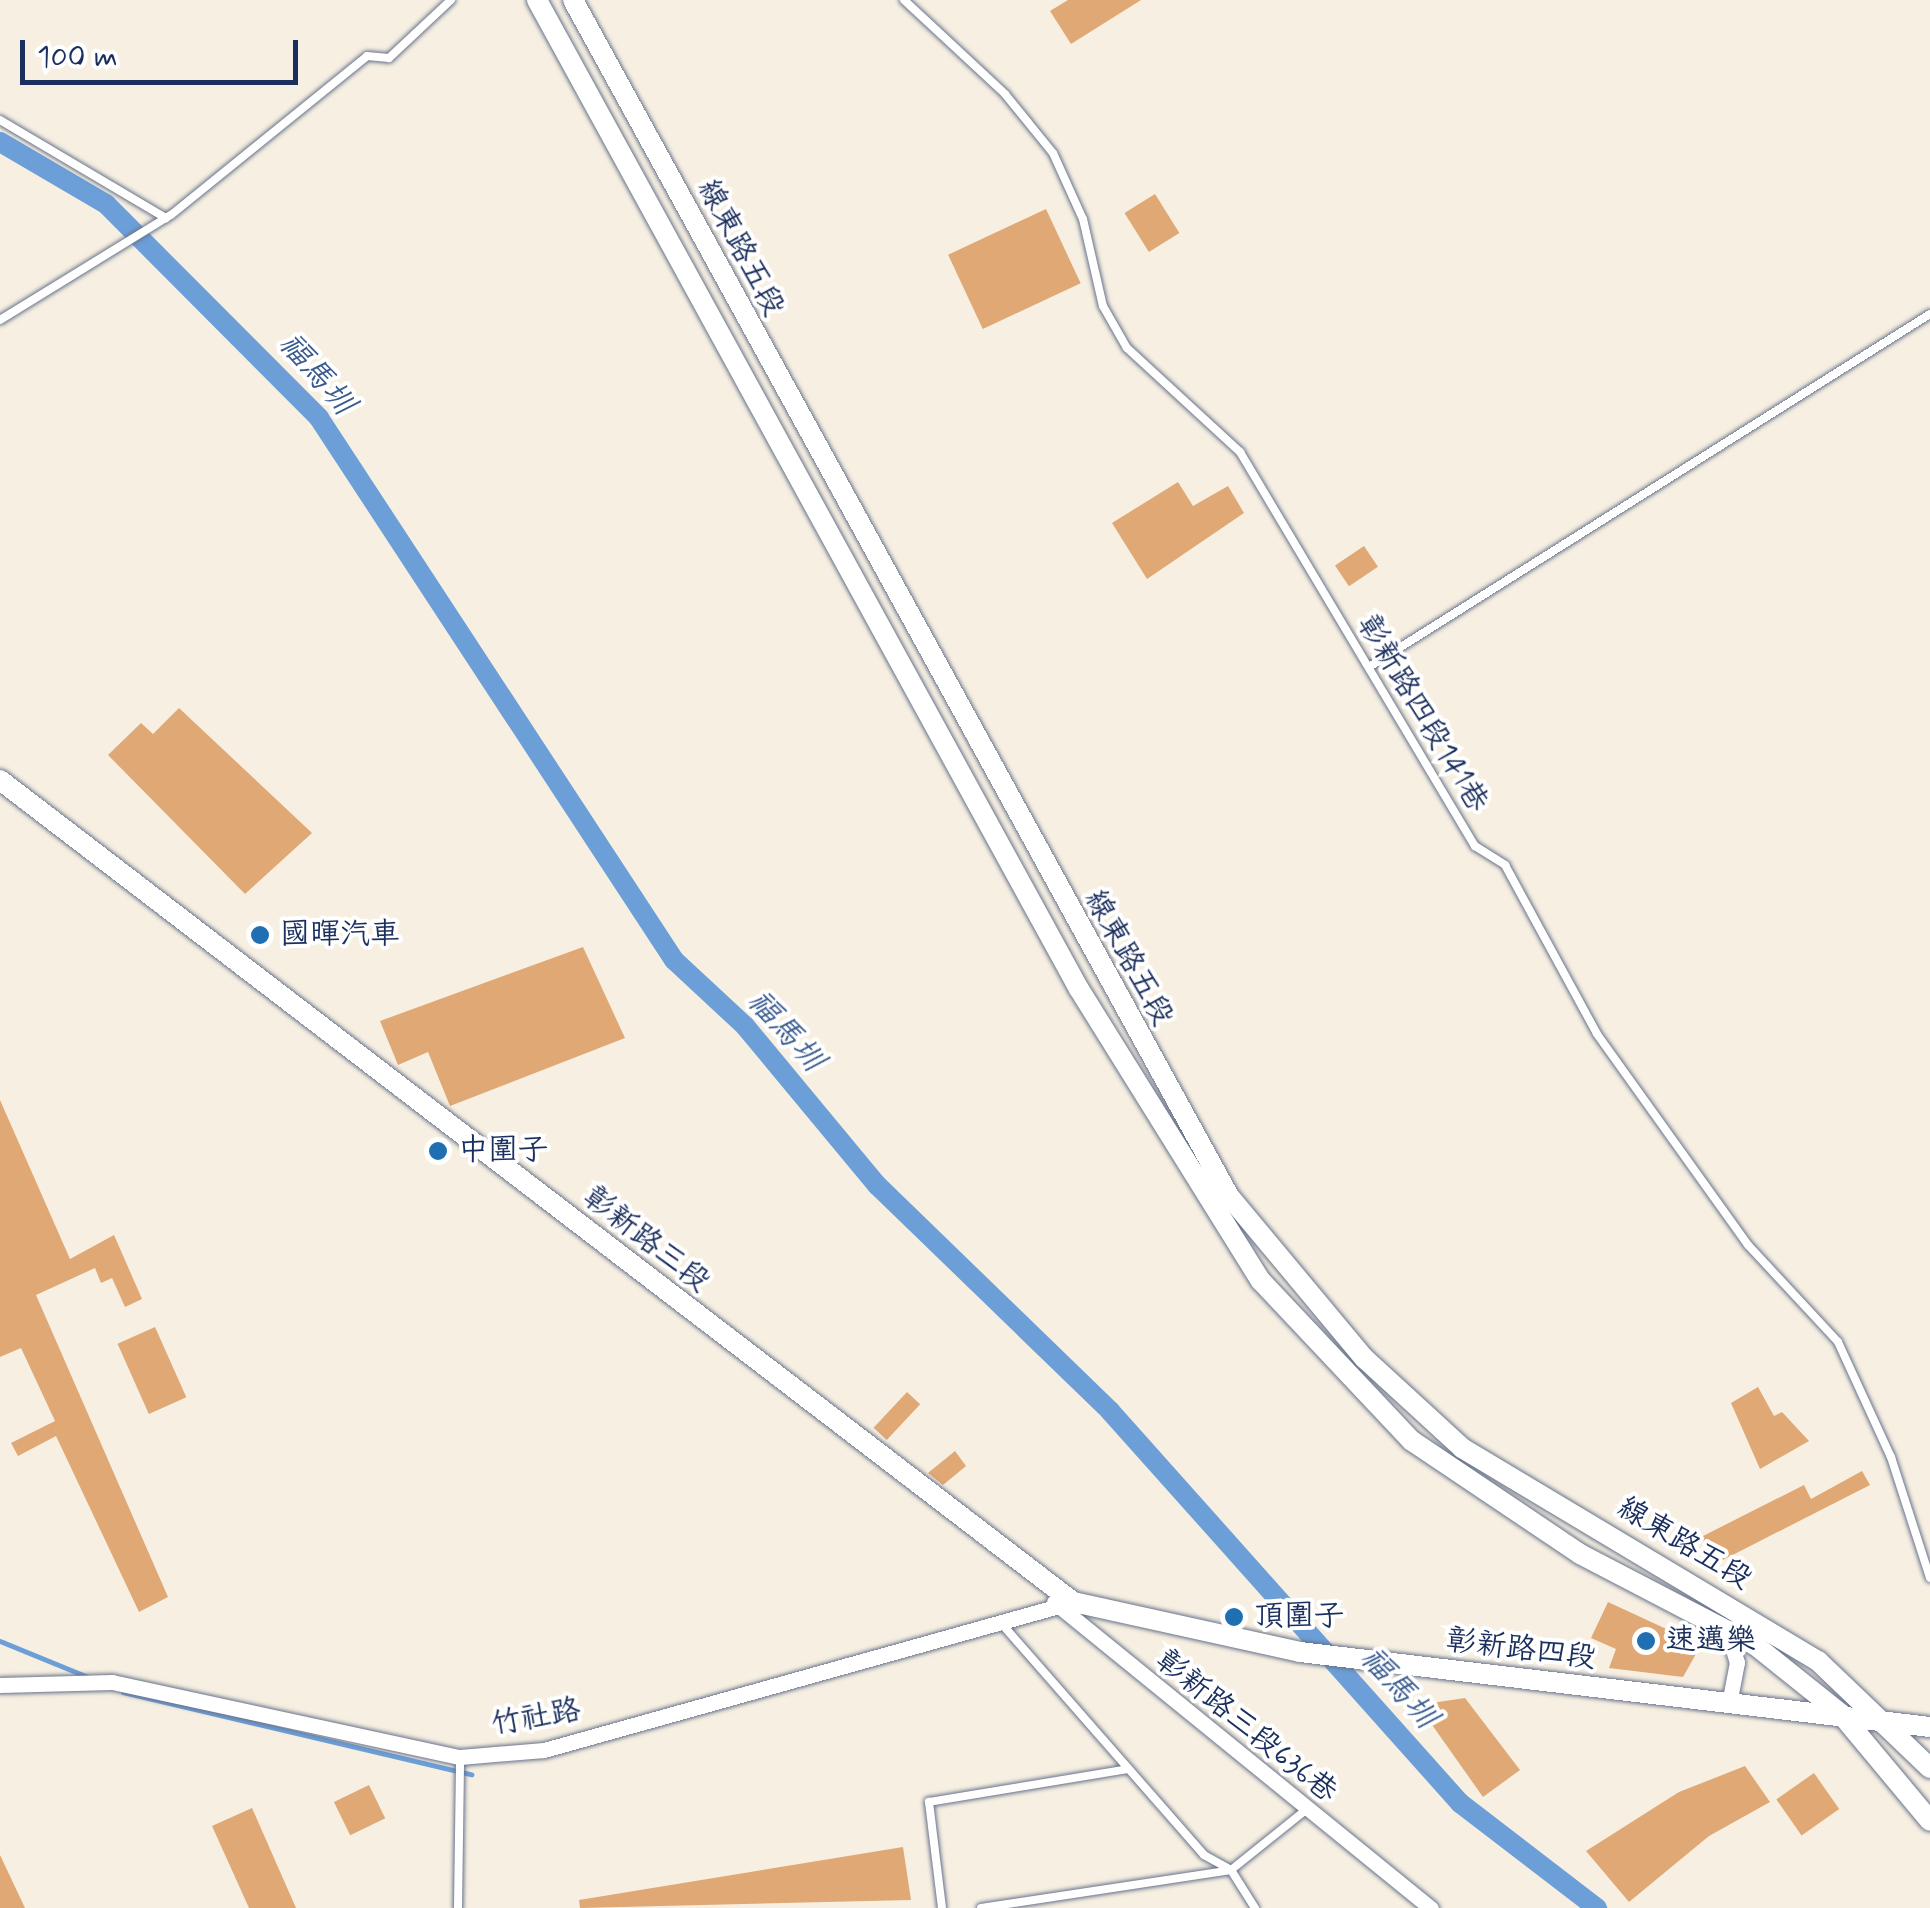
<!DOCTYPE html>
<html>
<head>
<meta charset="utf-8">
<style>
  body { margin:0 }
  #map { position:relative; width:1930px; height:1908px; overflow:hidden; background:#f7f0e2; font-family:Mynerve,"LXGW WenKai TC",sans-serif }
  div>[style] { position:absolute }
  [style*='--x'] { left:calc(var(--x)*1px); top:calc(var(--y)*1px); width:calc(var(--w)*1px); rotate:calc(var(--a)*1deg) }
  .stream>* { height:5px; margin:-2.5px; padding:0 2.5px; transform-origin:2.5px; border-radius:2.5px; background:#6c9fd8 }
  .canal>* { height:20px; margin:-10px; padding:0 10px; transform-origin:10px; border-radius:10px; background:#6c9fd8 }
  .building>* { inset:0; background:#dfa874; transform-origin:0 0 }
  .roads { filter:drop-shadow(0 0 2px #68738c) drop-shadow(0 0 2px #68738c) }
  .lane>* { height:8px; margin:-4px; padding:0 4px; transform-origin:4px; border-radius:4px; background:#fff }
  .street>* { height:15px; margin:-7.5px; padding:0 7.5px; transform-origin:7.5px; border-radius:7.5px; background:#fff }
  .secondary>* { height:20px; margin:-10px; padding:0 10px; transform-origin:10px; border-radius:10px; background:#fff }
  .dots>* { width:28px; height:28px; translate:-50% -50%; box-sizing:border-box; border:5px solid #fff; border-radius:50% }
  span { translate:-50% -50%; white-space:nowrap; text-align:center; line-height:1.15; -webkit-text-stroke:8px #fff; paint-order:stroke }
  .street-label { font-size:30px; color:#1b2f5e }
  .poi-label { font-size:30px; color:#1b2f5e }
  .left { translate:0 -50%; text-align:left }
  .water-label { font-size:32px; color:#3b5c8f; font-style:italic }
  .scale { position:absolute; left:20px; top:40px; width:278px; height:45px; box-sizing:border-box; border:5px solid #1b2f5e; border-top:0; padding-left:12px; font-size:30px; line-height:35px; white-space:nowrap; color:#1b2f5e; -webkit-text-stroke:8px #fff; paint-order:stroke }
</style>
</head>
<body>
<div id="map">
  <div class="stream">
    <i style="--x:0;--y:1641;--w:97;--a:22.3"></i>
    <i style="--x:123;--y:1692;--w:358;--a:13.3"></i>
  </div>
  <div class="canal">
    <i style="--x:0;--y:142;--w:123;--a:30.3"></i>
    <i style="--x:106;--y:204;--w:302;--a:45.1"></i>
    <i style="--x:319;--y:418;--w:648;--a:56.78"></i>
    <i style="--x:674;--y:960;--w:97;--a:42.9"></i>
    <i style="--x:745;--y:1026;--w:207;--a:50.3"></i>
    <i style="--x:877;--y:1185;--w:325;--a:44.1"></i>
    <i style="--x:1110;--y:1411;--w:526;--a:48.24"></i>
    <i style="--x:1460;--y:1803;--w:173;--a:37.5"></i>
  </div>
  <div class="building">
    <i style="clip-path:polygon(1068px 0,1141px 0,1071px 44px,1050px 11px)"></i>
    <i style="left:1155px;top:194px;width:46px;height:36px;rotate:58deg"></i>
    <i style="left:1046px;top:209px;width:82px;height:108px;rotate:65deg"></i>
    <i style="clip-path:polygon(1178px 482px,1193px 506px,1228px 486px,1244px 513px,1147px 579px,1112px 523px)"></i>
    <i style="left:1364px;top:546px;width:25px;height:35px;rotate:56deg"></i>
    <i style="clip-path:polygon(179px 708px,312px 833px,245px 894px,108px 755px,141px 723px,153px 734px)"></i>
    <i style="clip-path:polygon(583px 947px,625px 1038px,450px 1106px,428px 1052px,398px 1065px,380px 1021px)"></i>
    <i style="clip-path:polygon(0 1100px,70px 1259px,114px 1235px,142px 1299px,125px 1307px,112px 1278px,101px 1283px,95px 1268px,36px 1295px,168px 1597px,139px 1612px,56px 1436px,18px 1456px,11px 1443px,55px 1421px,21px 1348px,0 1357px)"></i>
    <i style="left:155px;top:1327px;width:77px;height:41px;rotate:66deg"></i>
    <i style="clip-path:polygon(1758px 1387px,1774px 1416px,1782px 1412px,1809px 1441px,1760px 1469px,1731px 1403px)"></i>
    <i style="left:907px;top:1392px;width:18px;height:49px;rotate:43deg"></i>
    <i style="clip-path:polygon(955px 1451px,966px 1466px,943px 1485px,928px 1473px)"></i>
    <i style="clip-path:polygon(1862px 1471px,1870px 1485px,1715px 1564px,1701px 1537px,1804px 1485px,1811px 1499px)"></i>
    <i style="clip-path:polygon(1608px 1602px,1701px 1645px,1683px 1677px,1609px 1668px,1616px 1649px,1591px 1638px)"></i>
    <i style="clip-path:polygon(1465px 1698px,1520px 1770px,1483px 1797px,1418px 1705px)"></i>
    <i style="clip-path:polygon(1745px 1766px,1770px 1802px,1709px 1836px,1629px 1902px,1586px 1851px,1679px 1792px)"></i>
    <i style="left:1814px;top:1773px;width:44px;height:46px;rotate:55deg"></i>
    <i style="left:369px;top:1785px;width:37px;height:39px;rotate:64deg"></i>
    <i style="clip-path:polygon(252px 1808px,296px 1908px,249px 1908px,212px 1826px)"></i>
    <i style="clip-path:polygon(903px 1847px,911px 1900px,580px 1908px,579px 1900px)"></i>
    <i style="clip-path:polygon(0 1855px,25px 1908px,0 1908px)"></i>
  </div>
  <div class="roads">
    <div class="lane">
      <i style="--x:904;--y:0;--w:138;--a:42.9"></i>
      <i style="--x:1005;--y:94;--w:76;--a:50.9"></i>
      <i style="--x:1053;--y:153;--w:72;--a:65.6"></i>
      <i style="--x:1083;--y:219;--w:89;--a:77.1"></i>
      <i style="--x:1103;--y:306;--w:48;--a:60.3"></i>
      <i style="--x:1127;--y:348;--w:154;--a:42.6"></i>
      <i style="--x:1240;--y:452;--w:459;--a:59.2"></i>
      <i style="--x:1475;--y:846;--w:36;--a:32"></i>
      <i style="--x:1505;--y:865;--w:192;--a:61.4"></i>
      <i style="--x:1597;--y:1034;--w:259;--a:54.4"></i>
      <i style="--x:1748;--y:1245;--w:132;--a:47.1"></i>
      <i style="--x:1838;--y:1342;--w:127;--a:65.3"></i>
      <i style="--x:1891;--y:1457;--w:127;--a:72.1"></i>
      <i style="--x:0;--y:120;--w:193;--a:30.6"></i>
      <i style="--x:0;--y:320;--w:201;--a:-31.6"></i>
      <i style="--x:171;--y:215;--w:252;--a:-39"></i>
      <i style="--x:367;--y:56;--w:22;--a:5"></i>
      <i style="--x:389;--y:58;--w:85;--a:-43.1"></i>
      <i style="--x:1369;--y:667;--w:663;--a:-32.18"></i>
      <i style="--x:1001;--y:1623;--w:308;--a:48.8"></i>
      <i style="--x:1204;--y:1855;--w:31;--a:29"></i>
      <i style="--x:1231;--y:1870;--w:45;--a:57.7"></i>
      <i style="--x:458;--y:1908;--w:150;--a:-89.2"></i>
      <i style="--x:942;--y:1908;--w:107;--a:-97"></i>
      <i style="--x:929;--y:1802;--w:202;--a:-9.4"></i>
      <i style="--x:981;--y:1908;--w:253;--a:-8.6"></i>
      <i style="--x:1231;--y:1870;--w:96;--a:-38.7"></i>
    </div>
    <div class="street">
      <i style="--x:1054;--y:1602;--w:486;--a:39.1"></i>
      <i style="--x:1727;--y:1630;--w:34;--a:73"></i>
      <i style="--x:1737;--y:1662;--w:43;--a:100.8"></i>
      <i style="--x:0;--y:1685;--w:112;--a:-1.5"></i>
      <i style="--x:112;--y:1682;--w:356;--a:12.2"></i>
      <i style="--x:460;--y:1757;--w:84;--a:-4.8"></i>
      <i style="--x:544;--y:1750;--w:549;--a:-15.63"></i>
    </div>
    <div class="secondary">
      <i style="--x:537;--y:0;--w:1128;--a:61.28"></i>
      <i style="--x:1079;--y:989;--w:344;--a:58.1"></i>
      <i style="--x:1261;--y:1281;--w:220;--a:46.7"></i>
      <i style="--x:1412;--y:1441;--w:202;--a:33.9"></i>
      <i style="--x:1580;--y:1554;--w:197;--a:27.5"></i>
      <i style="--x:1755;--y:1645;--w:110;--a:38.7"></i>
      <i style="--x:1841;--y:1714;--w:139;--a:50.2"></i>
      <i style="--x:573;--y:0;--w:1364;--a:61.26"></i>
      <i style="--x:1229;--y:1196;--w:212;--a:50.2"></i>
      <i style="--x:1365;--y:1359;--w:132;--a:42.5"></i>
      <i style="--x:1462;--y:1448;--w:415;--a:30.9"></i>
      <i style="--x:1818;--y:1661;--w:155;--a:43.7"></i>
      <i style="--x:0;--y:780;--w:1352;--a:37.45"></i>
      <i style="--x:1073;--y:1602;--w:232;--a:12.4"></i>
      <i style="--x:1300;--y:1652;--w:634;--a:6.79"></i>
    </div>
  </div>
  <div class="dots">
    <i style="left:260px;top:935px;background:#1f6fb2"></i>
    <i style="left:438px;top:1151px;background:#1f6fb2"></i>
    <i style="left:1234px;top:1617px;background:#1f6fb2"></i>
    <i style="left:1646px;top:1641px;background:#1f6fb2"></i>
  </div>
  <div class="street-label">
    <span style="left:740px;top:248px;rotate:62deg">線東路五段</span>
    <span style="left:1422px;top:714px;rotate:59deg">彰新路四段141巷</span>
    <span style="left:1128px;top:958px;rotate:61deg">線東路五段</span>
    <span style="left:646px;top:1240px;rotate:38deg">彰新路三段</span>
    <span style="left:1684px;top:1544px;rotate:31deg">線東路五段</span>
    <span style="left:1521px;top:1650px;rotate:7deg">彰新路四段</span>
    <span style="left:536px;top:1718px;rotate:-10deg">竹社路</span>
    <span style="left:1246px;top:1727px;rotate:39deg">彰新路三段636巷</span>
  </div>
  <div class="poi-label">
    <span class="left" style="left:280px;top:935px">國暉汽車</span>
    <span class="left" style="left:458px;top:1151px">中圍子</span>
    <span class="left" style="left:1254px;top:1617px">頂圍子</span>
    <span class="left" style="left:1666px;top:1641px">速邁樂</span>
  </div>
  <div class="water-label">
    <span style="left:316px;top:374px;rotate:49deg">福馬圳</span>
    <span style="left:785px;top:1031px;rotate:48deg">福馬圳</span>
    <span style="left:1398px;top:1688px;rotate:48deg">福馬圳</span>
  </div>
  <div class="scale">100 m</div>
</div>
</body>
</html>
